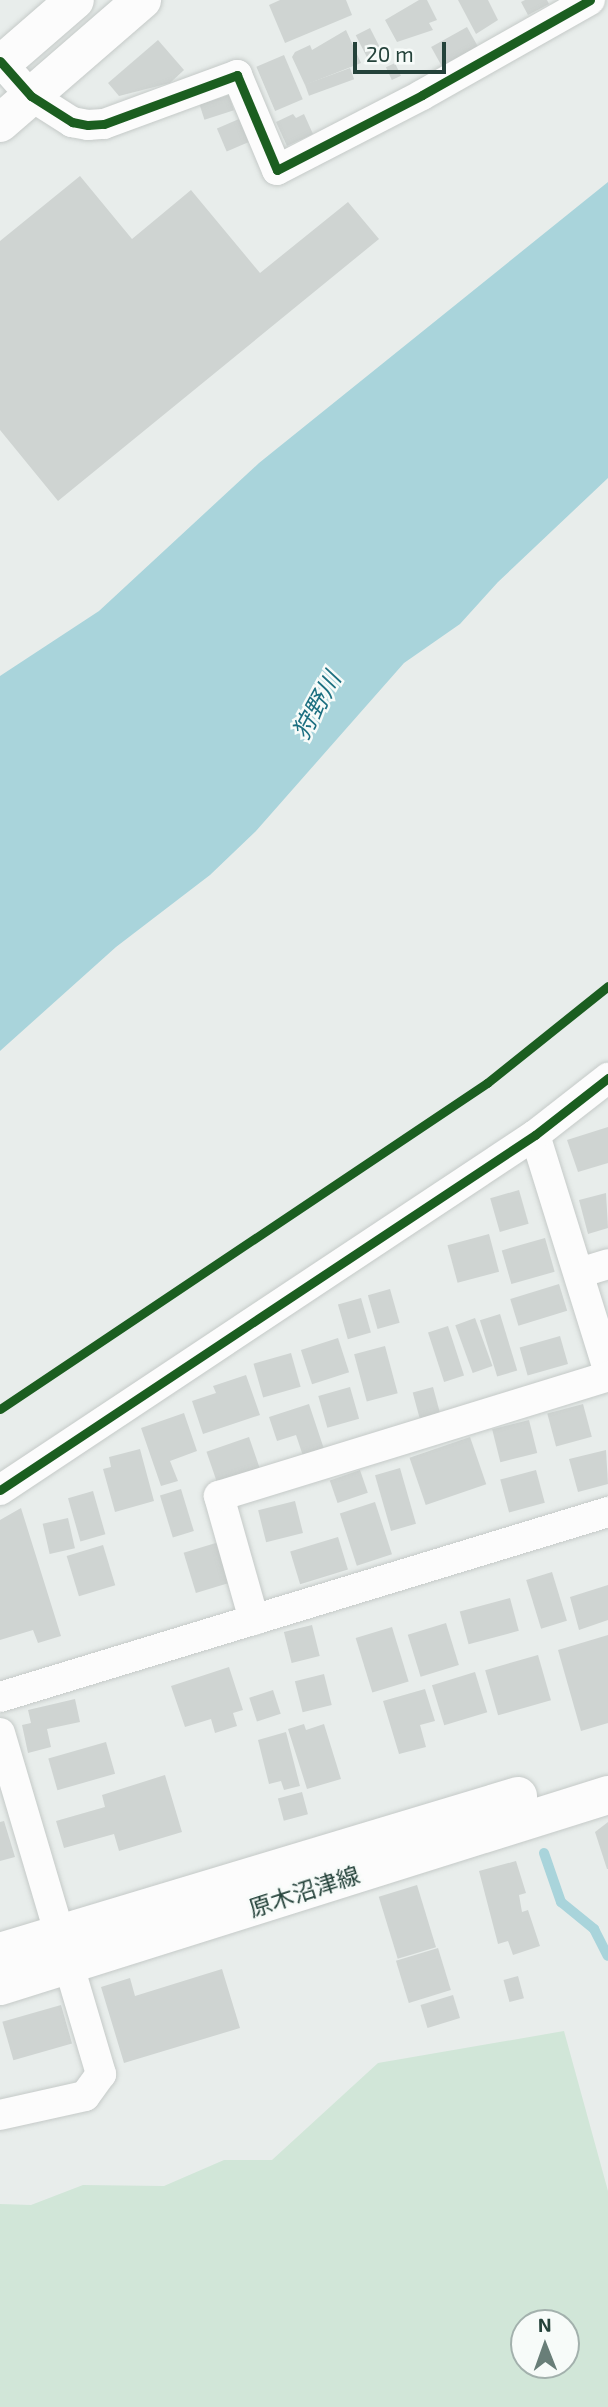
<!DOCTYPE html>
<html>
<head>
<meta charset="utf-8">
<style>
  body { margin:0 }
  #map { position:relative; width:608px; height:2407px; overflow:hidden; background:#e8edeb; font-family:"Exo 2","Noto Sans JP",sans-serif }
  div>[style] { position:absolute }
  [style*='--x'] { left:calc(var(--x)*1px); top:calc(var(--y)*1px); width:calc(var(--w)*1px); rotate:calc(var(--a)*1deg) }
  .green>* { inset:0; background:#d1e6d8 }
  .water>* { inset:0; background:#a9d4db }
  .stream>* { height:10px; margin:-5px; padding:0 5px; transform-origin:5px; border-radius:5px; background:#a9d4db }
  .building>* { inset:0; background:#cfd4d2; transform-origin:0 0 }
  .roads { filter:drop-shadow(0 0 2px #c5cac8) drop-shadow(0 0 2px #c5cac8) }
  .minor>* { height:30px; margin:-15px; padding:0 15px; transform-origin:15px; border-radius:15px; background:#fcfcfc }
  .secondary>* { height:38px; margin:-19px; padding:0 19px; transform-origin:19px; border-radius:19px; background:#fcfcfc }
  .cycleway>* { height:9px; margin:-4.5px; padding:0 4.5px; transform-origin:4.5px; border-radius:4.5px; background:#1b5e20 }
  span { translate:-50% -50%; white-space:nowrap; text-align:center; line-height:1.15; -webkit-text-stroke:5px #f7fbf9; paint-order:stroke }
  .street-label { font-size:23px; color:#24423a }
  .water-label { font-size:24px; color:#1c6f80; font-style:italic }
  .north { position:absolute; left:510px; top:2309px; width:70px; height:70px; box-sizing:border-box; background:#f7fbf9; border:2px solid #a3b1ad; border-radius:50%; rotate:359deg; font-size:19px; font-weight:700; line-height:28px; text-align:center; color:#24423a }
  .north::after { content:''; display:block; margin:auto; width:24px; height:32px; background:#697e78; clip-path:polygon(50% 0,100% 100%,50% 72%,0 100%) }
  .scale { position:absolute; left:353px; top:42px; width:93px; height:32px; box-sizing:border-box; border:4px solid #24423a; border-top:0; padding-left:9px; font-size:21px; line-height:24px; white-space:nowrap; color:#24423a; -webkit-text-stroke:5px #f7fbf9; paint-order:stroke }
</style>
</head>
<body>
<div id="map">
  <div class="green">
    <i style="clip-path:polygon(evenodd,564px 2031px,608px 2191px,608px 2407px,0 2407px,0 2204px,31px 2205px,83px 2185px,164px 2186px,224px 2160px,272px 2160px,378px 2063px,564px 2031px,524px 2323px,566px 2323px,566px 2365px,524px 2365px,524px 2323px)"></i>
  </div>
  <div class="water">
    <i style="clip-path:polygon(608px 182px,608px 478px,498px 582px,460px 624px,404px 663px,256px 831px,210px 875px,116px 947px,0 1051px,0 676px,99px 611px,259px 463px)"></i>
  </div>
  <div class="stream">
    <i style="--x:544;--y:1853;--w:52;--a:70.9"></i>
    <i style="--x:561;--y:1902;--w:43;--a:39.3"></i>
    <i style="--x:594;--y:1929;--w:30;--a:63"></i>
  </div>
  <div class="building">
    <i style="clip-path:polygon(280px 0,346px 0,352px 15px,285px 43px,269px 5px)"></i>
    <i style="clip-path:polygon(419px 0,427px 0,437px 20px,429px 23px,433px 30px,397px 42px,385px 20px)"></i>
    <i style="clip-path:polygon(458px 0,488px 0,498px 20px,476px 34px)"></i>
    <i style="clip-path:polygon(525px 0,547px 0,549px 4px,528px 15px,521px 2px)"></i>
    <i style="left:467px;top:27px;width:25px;height:41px;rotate:61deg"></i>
    <i style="left:370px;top:28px;width:27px;height:16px;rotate:63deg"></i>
    <i style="clip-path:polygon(346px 30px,361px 63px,305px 85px,292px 57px,295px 52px,310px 45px,312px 50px)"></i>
    <i style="clip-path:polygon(158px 40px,184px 70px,170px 83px,119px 96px,108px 83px)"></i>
    <i style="left:284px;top:55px;width:48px;height:30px;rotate:67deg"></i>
    <i style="left:395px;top:63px;width:14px;height:10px;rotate:65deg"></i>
    <i style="left:350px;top:68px;width:12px;height:48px;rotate:70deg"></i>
    <i style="left:229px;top:95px;width:16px;height:31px;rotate:72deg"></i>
    <i style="clip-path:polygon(293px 114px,296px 118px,304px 114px,313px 134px,287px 146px,276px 122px)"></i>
    <i style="left:239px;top:119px;width:25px;height:24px;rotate:67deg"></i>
    <i style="clip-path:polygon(80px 176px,132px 239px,191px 190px,260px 273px,348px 202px,379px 239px,58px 501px,0 430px,0 241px)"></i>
    <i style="clip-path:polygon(608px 1127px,608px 1163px,578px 1172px,567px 1140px)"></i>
    <i style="left:519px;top:1190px;width:35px;height:30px;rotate:74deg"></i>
    <i style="clip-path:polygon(606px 1193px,608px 1228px,588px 1234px,579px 1200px)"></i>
    <i style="left:489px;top:1234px;width:39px;height:43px;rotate:75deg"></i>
    <i style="left:545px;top:1238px;width:35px;height:45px;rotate:74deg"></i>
    <i style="left:559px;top:1284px;width:28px;height:51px;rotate:73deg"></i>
    <i style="left:390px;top:1289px;width:35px;height:23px;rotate:74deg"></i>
    <i style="left:361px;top:1298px;width:36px;height:24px;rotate:74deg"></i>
    <i style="left:500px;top:1314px;width:59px;height:21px;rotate:73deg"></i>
    <i style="left:475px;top:1318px;width:51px;height:21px;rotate:70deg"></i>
    <i style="left:448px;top:1326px;width:52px;height:21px;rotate:72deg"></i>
    <i style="left:560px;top:1336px;width:29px;height:42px;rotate:74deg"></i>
    <i style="left:338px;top:1338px;width:36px;height:39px;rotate:72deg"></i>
    <i style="left:385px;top:1346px;width:49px;height:32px;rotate:75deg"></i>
    <i style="left:291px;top:1353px;width:35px;height:39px;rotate:74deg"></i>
    <i style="clip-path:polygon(246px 1375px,260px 1415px,203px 1434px,192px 1401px,216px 1393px,213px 1386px)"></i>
    <i style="left:350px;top:1387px;width:33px;height:33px;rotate:74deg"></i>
    <i style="left:433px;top:1387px;width:27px;height:21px;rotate:75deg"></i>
    <i style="clip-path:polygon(309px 1404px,324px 1449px,303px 1456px,296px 1435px,277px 1441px,269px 1417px)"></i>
    <i style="left:583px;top:1404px;width:34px;height:37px;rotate:75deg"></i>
    <i style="clip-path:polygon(184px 1413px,197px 1451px,170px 1461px,178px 1481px,161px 1486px,141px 1428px)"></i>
    <i style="left:529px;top:1420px;width:34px;height:38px;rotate:76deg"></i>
    <i style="left:249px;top:1437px;width:34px;height:45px;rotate:71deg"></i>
    <i style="left:470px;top:1437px;width:50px;height:64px;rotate:71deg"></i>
    <i style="clip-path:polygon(140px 1449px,154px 1501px,115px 1512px,103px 1469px,111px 1467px,109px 1457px)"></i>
    <i style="clip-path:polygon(606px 1450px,608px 1484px,578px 1492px,569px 1459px)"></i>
    <i style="left:400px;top:1468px;width:58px;height:26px;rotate:74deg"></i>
    <i style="left:360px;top:1470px;width:24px;height:32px;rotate:71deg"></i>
    <i style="left:536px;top:1470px;width:34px;height:37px;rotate:75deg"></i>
    <i style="left:181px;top:1489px;width:44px;height:22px;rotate:73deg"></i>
    <i style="left:93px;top:1491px;width:45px;height:26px;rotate:74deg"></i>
    <i style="left:295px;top:1501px;width:33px;height:38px;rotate:76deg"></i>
    <i style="left:375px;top:1502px;width:55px;height:37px;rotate:72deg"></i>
    <i style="clip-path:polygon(21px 1508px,61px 1636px,38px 1643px,33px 1630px,0 1640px,0 1520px)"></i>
    <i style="left:68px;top:1518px;width:31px;height:26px;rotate:77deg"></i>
    <i style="left:338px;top:1537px;width:34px;height:50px;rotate:73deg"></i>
    <i style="left:219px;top:1542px;width:42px;height:37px;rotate:73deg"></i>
    <i style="left:103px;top:1545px;width:42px;height:38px;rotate:73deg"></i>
    <i style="left:552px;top:1572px;width:51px;height:27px;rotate:73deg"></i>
    <i style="clip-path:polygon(608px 1585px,608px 1620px,579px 1630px,570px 1597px)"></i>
    <i style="left:510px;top:1598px;width:34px;height:52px;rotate:75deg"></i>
    <i style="left:446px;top:1623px;width:44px;height:40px;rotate:73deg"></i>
    <i style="left:312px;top:1625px;width:32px;height:29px;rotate:76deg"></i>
    <i style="left:392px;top:1627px;width:57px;height:38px;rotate:73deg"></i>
    <i style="clip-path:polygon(608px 1635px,608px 1723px,581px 1731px,558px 1650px)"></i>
    <i style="left:538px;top:1655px;width:47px;height:55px;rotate:74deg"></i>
    <i style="clip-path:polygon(229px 1667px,243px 1710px,233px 1713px,237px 1726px,215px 1733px,211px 1719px,185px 1727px,171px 1686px)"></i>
    <i style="left:475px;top:1672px;width:42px;height:45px;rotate:73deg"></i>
    <i style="left:324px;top:1674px;width:32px;height:30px;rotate:76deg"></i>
    <i style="clip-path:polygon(425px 1689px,435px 1721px,420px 1725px,426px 1747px,399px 1754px,383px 1701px)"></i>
    <i style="left:273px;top:1690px;width:25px;height:25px;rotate:72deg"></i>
    <i style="clip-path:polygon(75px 1699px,80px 1722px,47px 1729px,51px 1747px,28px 1753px,22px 1725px,31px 1723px,28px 1710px)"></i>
    <i style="clip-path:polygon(304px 1724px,306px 1730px,324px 1724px,341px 1779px,307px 1789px,288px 1729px)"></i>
    <i style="clip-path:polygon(286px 1732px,300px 1786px,284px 1790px,281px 1781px,269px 1784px,258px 1740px)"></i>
    <i style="left:106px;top:1742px;width:33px;height:60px;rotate:74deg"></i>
    <i style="clip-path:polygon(165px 1775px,182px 1832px,119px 1851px,114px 1834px,64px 1848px,56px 1821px,105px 1807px,102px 1795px)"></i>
    <i style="left:302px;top:1792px;width:23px;height:25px;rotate:75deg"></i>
    <i style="clip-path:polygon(4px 1821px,15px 1857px,0 1861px,0 1822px)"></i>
    <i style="clip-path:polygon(608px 1822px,608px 1869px,607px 1869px,595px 1832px)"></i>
    <i style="clip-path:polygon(516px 1861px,526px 1893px,519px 1895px,522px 1912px,528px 1910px,540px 1946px,513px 1955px,508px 1941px,498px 1944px,479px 1871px)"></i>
    <i style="left:417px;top:1885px;width:65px;height:40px;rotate:73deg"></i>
    <i style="left:438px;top:1948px;width:44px;height:44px;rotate:73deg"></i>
    <i style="clip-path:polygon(222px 1969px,240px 2028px,124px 2063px,101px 1987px,130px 1978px,135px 1996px)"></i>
    <i style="left:518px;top:1976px;width:23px;height:15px;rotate:75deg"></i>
    <i style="left:453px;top:1995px;width:24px;height:34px;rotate:73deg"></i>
    <i style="left:61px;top:2005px;width:40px;height:61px;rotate:74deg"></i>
  </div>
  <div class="roads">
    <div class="minor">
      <i style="--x:0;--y:61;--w:47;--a:48.5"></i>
      <i style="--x:31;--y:96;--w:49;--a:32.4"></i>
      <i style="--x:72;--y:122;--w:16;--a:11"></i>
      <i style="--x:88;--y:125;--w:16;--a:-4"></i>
      <i style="--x:104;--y:124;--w:142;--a:-20.2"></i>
      <i style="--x:237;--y:75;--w:103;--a:67.2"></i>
      <i style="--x:277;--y:170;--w:163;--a:-27.3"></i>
      <i style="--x:422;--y:95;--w:193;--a:-29.5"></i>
      <i style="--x:535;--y:1135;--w:246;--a:72.7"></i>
      <i style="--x:579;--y:1273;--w:30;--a:-17"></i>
      <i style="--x:0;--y:1490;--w:642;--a:-33.57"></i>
      <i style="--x:535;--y:1135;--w:93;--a:-38"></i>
      <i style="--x:254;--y:1620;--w:129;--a:-105.8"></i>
      <i style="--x:219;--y:1496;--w:407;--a:-17.1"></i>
      <i style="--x:0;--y:1697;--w:636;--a:-16.92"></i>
      <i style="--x:0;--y:1733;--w:356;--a:73.5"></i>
      <i style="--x:101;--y:2074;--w:27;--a:126"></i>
      <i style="--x:85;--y:2096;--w:87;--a:167.4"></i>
    </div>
    <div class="secondary">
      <i style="--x:0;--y:65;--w:99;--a:-40.9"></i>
      <i style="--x:0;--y:123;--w:188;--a:-40.9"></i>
      <i style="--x:0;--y:1952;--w:541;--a:-16.76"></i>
      <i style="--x:0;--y:1986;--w:637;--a:-17.44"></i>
    </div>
  </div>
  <div class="cycleway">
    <i style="--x:0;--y:61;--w:47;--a:48.5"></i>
    <i style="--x:31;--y:96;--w:49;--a:32.4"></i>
    <i style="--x:72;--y:122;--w:16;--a:11"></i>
    <i style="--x:88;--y:125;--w:16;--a:-4"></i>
    <i style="--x:104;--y:124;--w:142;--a:-20.2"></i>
    <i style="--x:237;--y:75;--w:103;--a:67.2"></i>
    <i style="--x:277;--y:170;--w:163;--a:-27.3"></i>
    <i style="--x:422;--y:95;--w:193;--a:-29.5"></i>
    <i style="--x:0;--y:1409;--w:586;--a:-33.8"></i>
    <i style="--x:487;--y:1083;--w:155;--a:-38.7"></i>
    <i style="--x:0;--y:1490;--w:642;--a:-33.57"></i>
    <i style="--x:535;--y:1135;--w:93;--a:-38"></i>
  </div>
  <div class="street-label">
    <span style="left:304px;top:1891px;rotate:-18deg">原木沼津線</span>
  </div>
  <div class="water-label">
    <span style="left:316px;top:705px;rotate:-61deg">狩野川</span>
  </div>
  <div class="north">N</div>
  <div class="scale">20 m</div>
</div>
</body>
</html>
